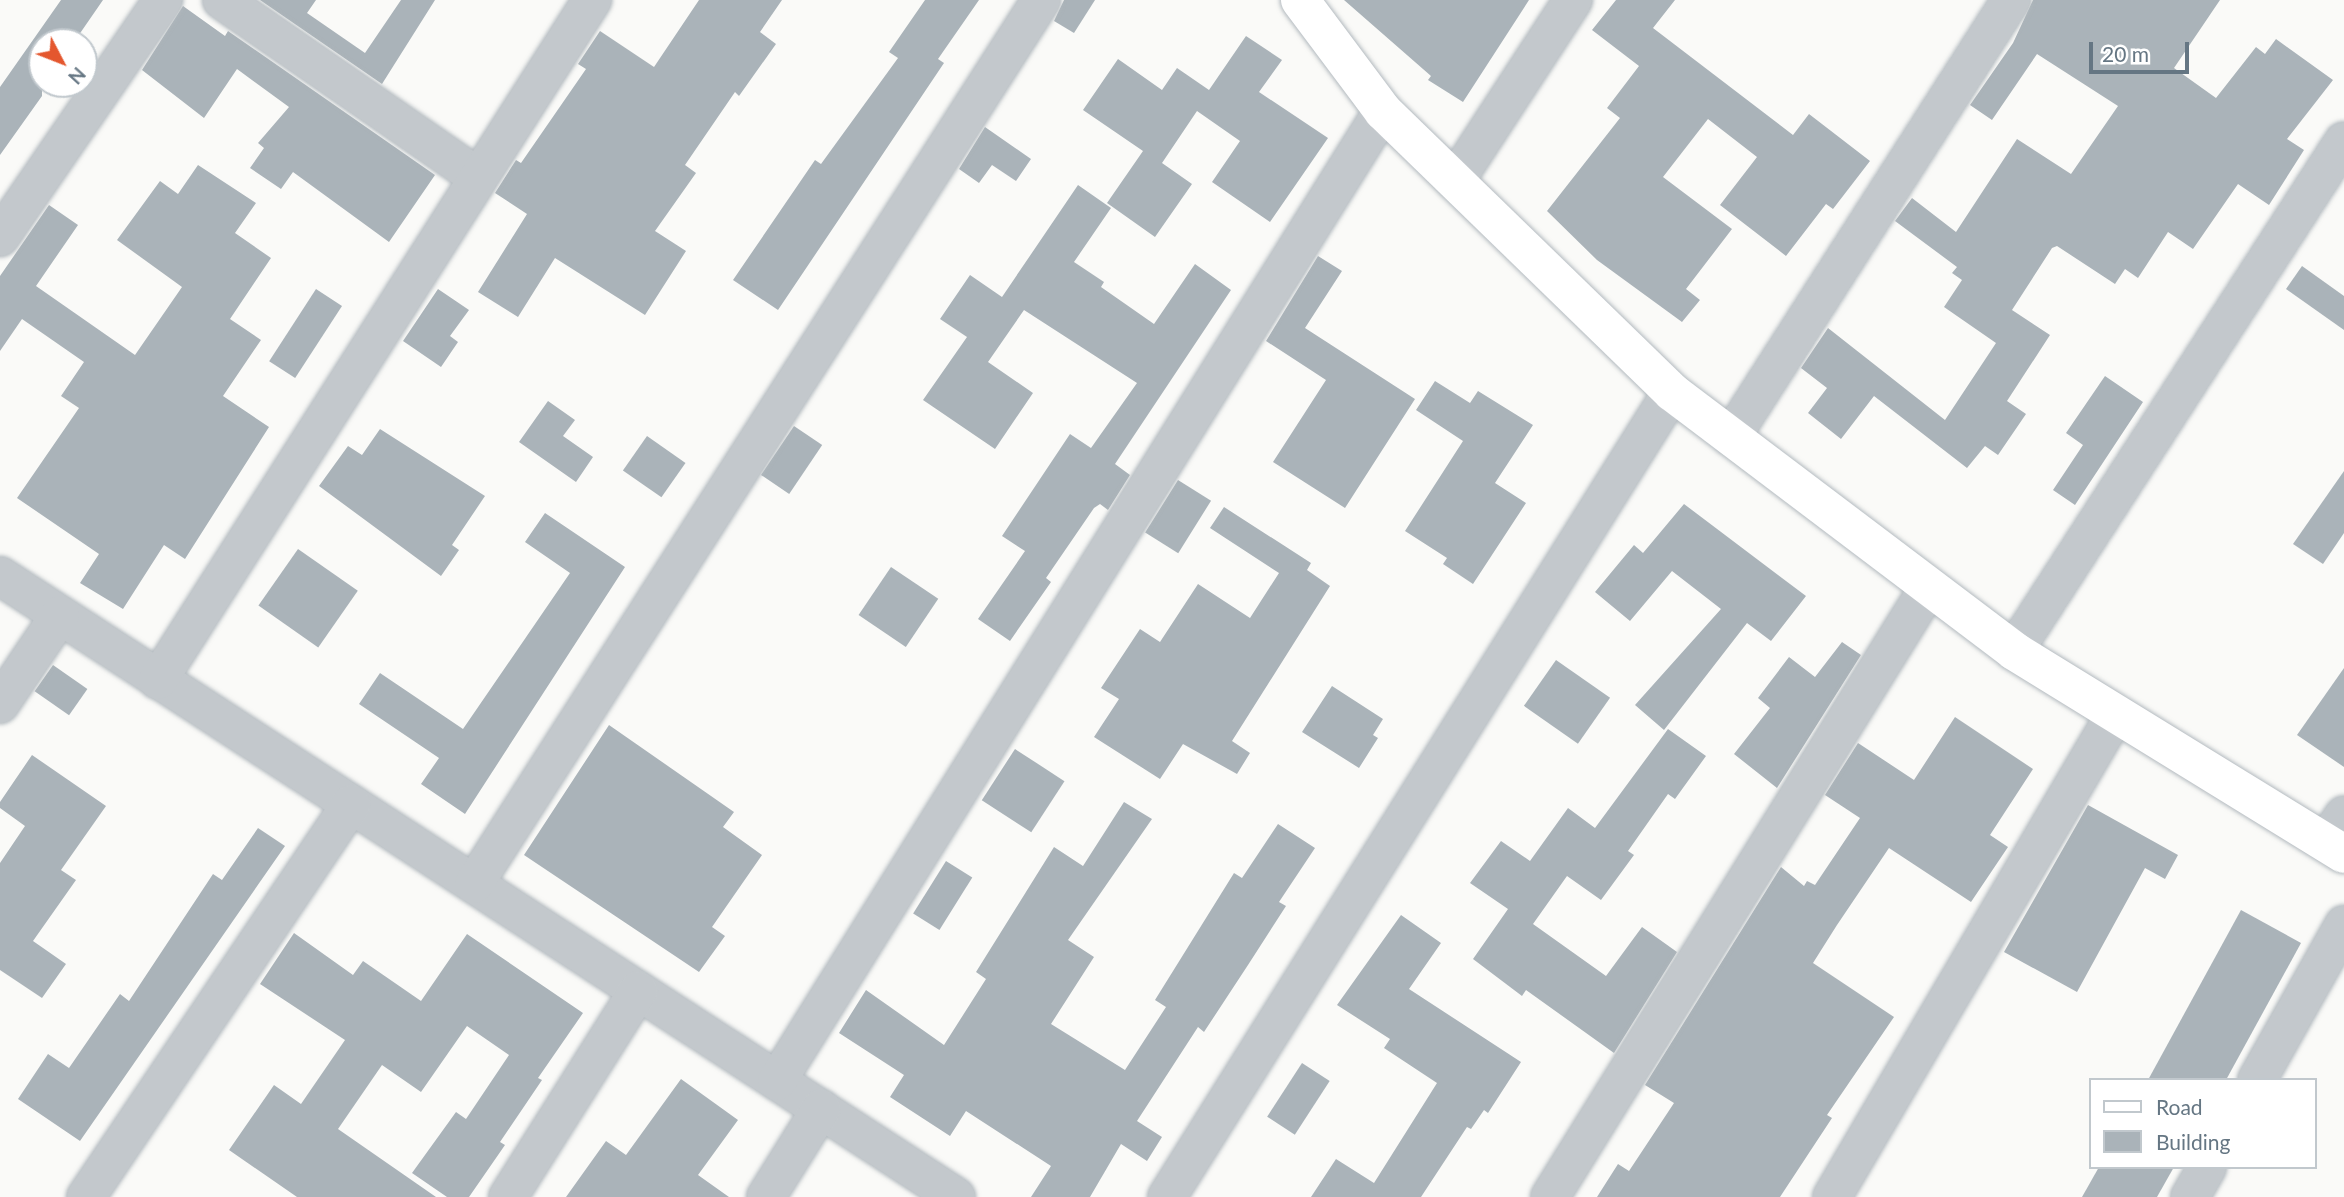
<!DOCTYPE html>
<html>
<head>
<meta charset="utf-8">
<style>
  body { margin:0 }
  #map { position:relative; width:2344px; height:1197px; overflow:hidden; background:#fafaf8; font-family:Lato,sans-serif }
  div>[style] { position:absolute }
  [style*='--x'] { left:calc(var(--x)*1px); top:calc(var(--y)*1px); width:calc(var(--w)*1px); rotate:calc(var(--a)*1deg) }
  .building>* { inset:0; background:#aab3b9; transform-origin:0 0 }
  .roads { filter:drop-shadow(0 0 2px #b3babf) drop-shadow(0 0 2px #b3babf) }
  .street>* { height:38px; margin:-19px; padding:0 19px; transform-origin:19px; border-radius:19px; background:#c3c8cc }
  .secondary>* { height:38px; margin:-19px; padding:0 19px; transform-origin:19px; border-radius:19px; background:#fff }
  span { translate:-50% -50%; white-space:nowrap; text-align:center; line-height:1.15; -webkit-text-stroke:7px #fff; paint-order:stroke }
  .legend { position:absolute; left:2089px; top:1078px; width:228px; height:91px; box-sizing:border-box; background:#fff; border:2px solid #c1c8cd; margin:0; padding:9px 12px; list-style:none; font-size:21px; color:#657683 }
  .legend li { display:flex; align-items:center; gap:14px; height:35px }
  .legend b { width:35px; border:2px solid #c1c8cd }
  .north { position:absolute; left:28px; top:28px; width:70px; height:70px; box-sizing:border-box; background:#fff; border:2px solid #c1c8cd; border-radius:50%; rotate:132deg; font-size:19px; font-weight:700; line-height:28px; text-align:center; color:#657683 }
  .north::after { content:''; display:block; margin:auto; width:24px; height:32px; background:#e4572e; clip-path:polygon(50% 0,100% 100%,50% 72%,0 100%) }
  .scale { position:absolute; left:2089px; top:42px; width:100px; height:32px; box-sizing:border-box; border:4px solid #657683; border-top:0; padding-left:9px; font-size:21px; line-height:24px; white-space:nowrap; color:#657683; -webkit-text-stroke:5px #fff; paint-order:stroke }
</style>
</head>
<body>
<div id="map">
  <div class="building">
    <i style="clip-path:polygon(61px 0,103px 0,74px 42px,42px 42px,42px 96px,0 155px,0 87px)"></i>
    <i style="clip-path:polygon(260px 0,316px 0,307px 13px,365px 53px,401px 0,435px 0,382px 84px)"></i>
    <i style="clip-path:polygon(699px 0,782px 0,760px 32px,776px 44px,739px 96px,735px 92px,685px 165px,696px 173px,655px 231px,686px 251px,645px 315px,555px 258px,518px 317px,478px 292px,527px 214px,495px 193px,516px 160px,521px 163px,586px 69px,578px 64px,600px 31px,654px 67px)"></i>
    <i style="clip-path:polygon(925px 0,979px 0,938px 59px,944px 63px,778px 310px,733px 280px,815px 160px,821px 164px,898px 58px,889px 52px)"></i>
    <i style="clip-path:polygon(1064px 0,1095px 0,1074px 33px,1054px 21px)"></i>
    <i style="clip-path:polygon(1344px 0,1529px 0,1463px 102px,1428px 80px,1431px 76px)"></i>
    <i style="clip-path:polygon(1616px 0,1675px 0,1653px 28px,1793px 135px,1809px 114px,1870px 161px,1833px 209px,1826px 204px,1786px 256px,1720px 205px,1757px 157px,1708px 119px,1663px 177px,1732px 229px,1686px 289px,1700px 300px,1682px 322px,1597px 260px,1547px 211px,1620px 118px,1607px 108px,1639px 66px,1592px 30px)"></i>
    <i style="clip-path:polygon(2033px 0,2220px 0,2174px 68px,2216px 98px,2256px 47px,2265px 54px,2276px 39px,2333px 80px,2287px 139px,2304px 150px,2269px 205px,2238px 184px,2193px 249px,2168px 232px,2138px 278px,2125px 269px,2115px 284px,2057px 246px,2052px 248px,2012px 310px,2050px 335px,2007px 401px,2026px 414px,1998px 455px,1985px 446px,1967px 468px,1874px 396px,1841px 439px,1808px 413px,1827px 388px,1801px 368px,1828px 328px,1945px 420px,1996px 343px,1944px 307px,1962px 280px,1952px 273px,1957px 267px,1895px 221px,1912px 198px,1956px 232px,2017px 139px,2071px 174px,2118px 106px,2037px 54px,1992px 120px,1970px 105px,2013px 43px)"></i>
    <i style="clip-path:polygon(183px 6px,225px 36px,228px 31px,435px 175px,389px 242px,293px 172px,281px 189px,250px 168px,264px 148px,258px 143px,289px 107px,237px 69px,204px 118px,142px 70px)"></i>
    <i style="clip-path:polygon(1246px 36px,1282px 60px,1259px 92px,1328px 138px,1270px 222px,1212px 182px,1240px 141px,1197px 111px,1162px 163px,1192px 184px,1155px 237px,1107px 203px,1143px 151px,1083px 110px,1118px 59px,1162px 90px,1177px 68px,1209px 90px)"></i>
    <i style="clip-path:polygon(985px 127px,1031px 159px,1016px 181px,992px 165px,979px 183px,959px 169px)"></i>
    <i style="clip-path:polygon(198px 165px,256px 203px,235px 233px,271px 258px,230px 319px,261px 340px,223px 396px,269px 427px,185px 559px,164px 545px,123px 609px,80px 583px,99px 554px,17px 498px,79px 408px,61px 396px,84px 362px,22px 319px,0 351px,0 276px,49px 205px,78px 225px,36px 286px,135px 355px,182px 287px,117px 240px,160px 181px,178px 194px)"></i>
    <i style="clip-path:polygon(1078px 185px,1111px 208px,1074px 262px,1104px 282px,1101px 287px,1154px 324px,1195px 264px,1231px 290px,1115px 464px,1130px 475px,1108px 510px,1100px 504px,1094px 508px,1046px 578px,1051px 582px,1010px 641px,978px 619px,1025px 551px,1002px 536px,1070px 434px,1091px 448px,1137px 383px,1024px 310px,988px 362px,1033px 393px,995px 449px,923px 400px,967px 337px,940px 319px,970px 275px,1002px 297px)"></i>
    <i style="clip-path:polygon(1318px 256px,1342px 271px,1305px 328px,1415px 399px,1345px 508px,1273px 462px,1326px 380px,1266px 341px)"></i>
    <i style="clip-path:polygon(2302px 266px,2344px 296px,2344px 330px,2286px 289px)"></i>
    <i style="left:316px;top:289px;width:31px;height:86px;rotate:33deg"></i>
    <i style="clip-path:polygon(438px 289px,469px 310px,450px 336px,458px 342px,441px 367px,403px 341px)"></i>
    <i style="clip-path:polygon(2105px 376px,2143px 402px,2075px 505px,2053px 490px,2083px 445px,2066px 433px)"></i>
    <i style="clip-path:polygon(1435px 381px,1470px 403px,1478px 391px,1533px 425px,1495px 483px,1526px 503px,1473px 584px,1443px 564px,1447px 558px,1405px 531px,1463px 441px,1416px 410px)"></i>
    <i style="clip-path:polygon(548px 401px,575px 420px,563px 436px,593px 457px,576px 482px,519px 442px)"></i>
    <i style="left:794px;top:426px;width:34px;height:59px;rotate:34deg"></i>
    <i style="clip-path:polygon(380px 429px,485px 496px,452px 545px,459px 550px,441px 576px,319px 486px,348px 446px,362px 455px)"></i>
    <i style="left:647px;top:436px;width:47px;height:42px;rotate:35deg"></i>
    <i style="clip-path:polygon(2344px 471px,2344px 533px,2323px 564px,2293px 544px)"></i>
    <i style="left:1178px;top:480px;width:39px;height:62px;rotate:32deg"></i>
    <i style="clip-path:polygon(1684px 504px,1806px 596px,1771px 641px,1747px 623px,1664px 730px,1635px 705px,1721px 609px,1672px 571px,1630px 621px,1595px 592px,1634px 545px,1643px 553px)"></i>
    <i style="clip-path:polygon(1224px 507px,1311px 563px,1307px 570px,1330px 586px,1232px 741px,1250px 753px,1237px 774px,1183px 744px,1160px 779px,1094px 737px,1119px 699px,1101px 688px,1140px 629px,1160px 642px,1198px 584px,1250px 618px,1279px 573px,1210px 528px)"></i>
    <i style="clip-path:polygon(545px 513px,625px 567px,465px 814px,421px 784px,439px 758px,359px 704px,380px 673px,463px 729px,570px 573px,525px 542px)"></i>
    <i style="left:298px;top:549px;width:73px;height:69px;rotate:35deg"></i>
    <i style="left:891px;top:567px;width:57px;height:58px;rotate:34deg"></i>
    <i style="clip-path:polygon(1842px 642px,1861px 655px,1777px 788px,1734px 754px,1770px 708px,1758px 698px,1789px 657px,1815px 677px)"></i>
    <i style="left:1556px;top:660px;width:66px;height:56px;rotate:35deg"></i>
    <i style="left:53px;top:665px;width:42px;height:32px;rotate:35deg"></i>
    <i style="clip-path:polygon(2344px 668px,2344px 767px,2297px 735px)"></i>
    <i style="clip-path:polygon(1332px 686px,1383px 719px,1373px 735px,1378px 738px,1359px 768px,1302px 732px)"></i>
    <i style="clip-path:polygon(1955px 717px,2033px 769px,1990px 835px,2008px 847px,1971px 902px,1889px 848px,1837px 925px,1813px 963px,1894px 1017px,1827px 1115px,1832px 1118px,1780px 1197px,1597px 1197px,1618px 1164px,1629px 1171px,1674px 1103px,1645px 1085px,1781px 867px,1804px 886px,1807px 881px,1815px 885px,1860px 818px,1825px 795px,1858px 743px,1914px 780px)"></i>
    <i style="clip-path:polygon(609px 725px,734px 812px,723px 827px,762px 855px,712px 927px,725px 936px,699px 972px,524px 855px)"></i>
    <i style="clip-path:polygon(1668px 729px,1706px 756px,1675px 799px,1668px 794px,1628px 851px,1634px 855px,1601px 900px,1567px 876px,1533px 924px,1606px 976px,1642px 927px,1677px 952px,1614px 1053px,1526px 990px,1522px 996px,1473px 959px,1508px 909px,1470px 883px,1501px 841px,1530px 861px,1568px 808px,1595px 828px)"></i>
    <i style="left:1015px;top:749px;width:59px;height:61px;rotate:33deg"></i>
    <i style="clip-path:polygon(32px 755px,106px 806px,61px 870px,76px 880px,33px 941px,66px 964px,42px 998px,0 970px,0 863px,25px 826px,0 808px,0 802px)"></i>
    <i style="clip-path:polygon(1124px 802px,1152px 819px,1068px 940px,1094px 957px,1051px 1024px,1125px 1070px,1166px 1007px,1155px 1000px,1234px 873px,1242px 878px,1278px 824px,1315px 848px,1279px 902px,1286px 906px,1248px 965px,1204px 1032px,1198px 1027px,1137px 1121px,1162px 1137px,1147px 1161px,1121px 1144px,1090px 1197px,1031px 1197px,1051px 1166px,966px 1111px,950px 1136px,890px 1097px,904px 1075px,839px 1033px,866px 990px,944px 1045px,986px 979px,976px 972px,1054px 847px,1083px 866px)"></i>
    <i style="clip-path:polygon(2088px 805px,2178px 855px,2165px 879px,2145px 868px,2077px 992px,2004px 952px)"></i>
    <i style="clip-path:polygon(258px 828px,285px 846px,80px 1141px,18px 1099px,48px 1054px,69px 1068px,120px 994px,129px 1001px,213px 874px,222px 880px)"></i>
    <i style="left:946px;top:861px;width:31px;height:62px;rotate:32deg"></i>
    <i style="clip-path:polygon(2241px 910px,2301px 943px,2226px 1080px,2148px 1080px)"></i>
    <i style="clip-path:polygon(1401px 915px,1441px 943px,1409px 989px,1521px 1062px,1488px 1113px,1484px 1110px,1471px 1129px,1467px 1127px,1421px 1197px,1311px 1197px,1336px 1159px,1374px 1183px,1437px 1083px,1384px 1048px,1390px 1039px,1337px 1005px)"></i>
    <i style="clip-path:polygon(294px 933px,353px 975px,363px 961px,421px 1001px,467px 934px,583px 1013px,538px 1078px,542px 1080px,500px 1142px,505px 1145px,469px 1197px,447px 1197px,412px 1173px,456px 1112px,466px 1119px,509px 1055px,467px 1026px,421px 1092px,382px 1065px,338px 1129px,436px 1197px,297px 1197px,229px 1150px,274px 1085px,301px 1104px,345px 1040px,260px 984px)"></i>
    <i style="left:1302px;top:1063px;width:33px;height:64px;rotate:33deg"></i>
    <i style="clip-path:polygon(681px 1079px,738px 1120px,698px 1175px,729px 1197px,566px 1197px,606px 1141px,626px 1155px)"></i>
    <i style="clip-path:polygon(2099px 1167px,2174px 1167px,2157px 1197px,2082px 1197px)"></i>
  </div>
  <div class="roads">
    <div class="street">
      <i style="--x:222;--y:0;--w:311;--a:34.7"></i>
      <i style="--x:1455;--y:181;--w:216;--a:-56.9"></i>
      <i style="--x:0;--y:237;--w:288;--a:-55.5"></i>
      <i style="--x:1731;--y:437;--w:519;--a:-57.35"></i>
      <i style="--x:0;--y:576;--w:1140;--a:33.01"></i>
      <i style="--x:2014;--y:651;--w:607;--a:-57.09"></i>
      <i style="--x:158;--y:680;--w:807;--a:-57.45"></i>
      <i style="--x:0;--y:704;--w:107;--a:-56"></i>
      <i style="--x:2326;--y:842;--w:32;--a:-56"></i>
      <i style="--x:474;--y:884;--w:1050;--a:-57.32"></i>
      <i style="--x:2257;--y:1080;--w:178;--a:-60.7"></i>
      <i style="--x:777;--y:1081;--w:1144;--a:-58.01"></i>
      <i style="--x:86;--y:1197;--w:474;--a:-56"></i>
      <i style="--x:508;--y:1197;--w:244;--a:-57.7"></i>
      <i style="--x:766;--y:1197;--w:104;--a:-58"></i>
      <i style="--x:1167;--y:1197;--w:950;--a:-57.9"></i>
      <i style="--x:1550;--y:1197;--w:718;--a:-58.15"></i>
      <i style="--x:1832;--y:1197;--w:559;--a:-59.58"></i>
      <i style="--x:2190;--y:1197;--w:34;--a:-60"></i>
    </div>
    <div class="secondary">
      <i style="--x:1300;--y:0;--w:139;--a:53.2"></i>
      <i style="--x:1383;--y:111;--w:403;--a:44.2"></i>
      <i style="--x:1672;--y:392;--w:429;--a:37.1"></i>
      <i style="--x:2014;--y:651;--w:387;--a:31.6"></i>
    </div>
  </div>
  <ul class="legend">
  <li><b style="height:9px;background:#fff"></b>Road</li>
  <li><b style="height:19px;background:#aab3b9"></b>Building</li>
  </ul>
  <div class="north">N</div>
  <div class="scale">20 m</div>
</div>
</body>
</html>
